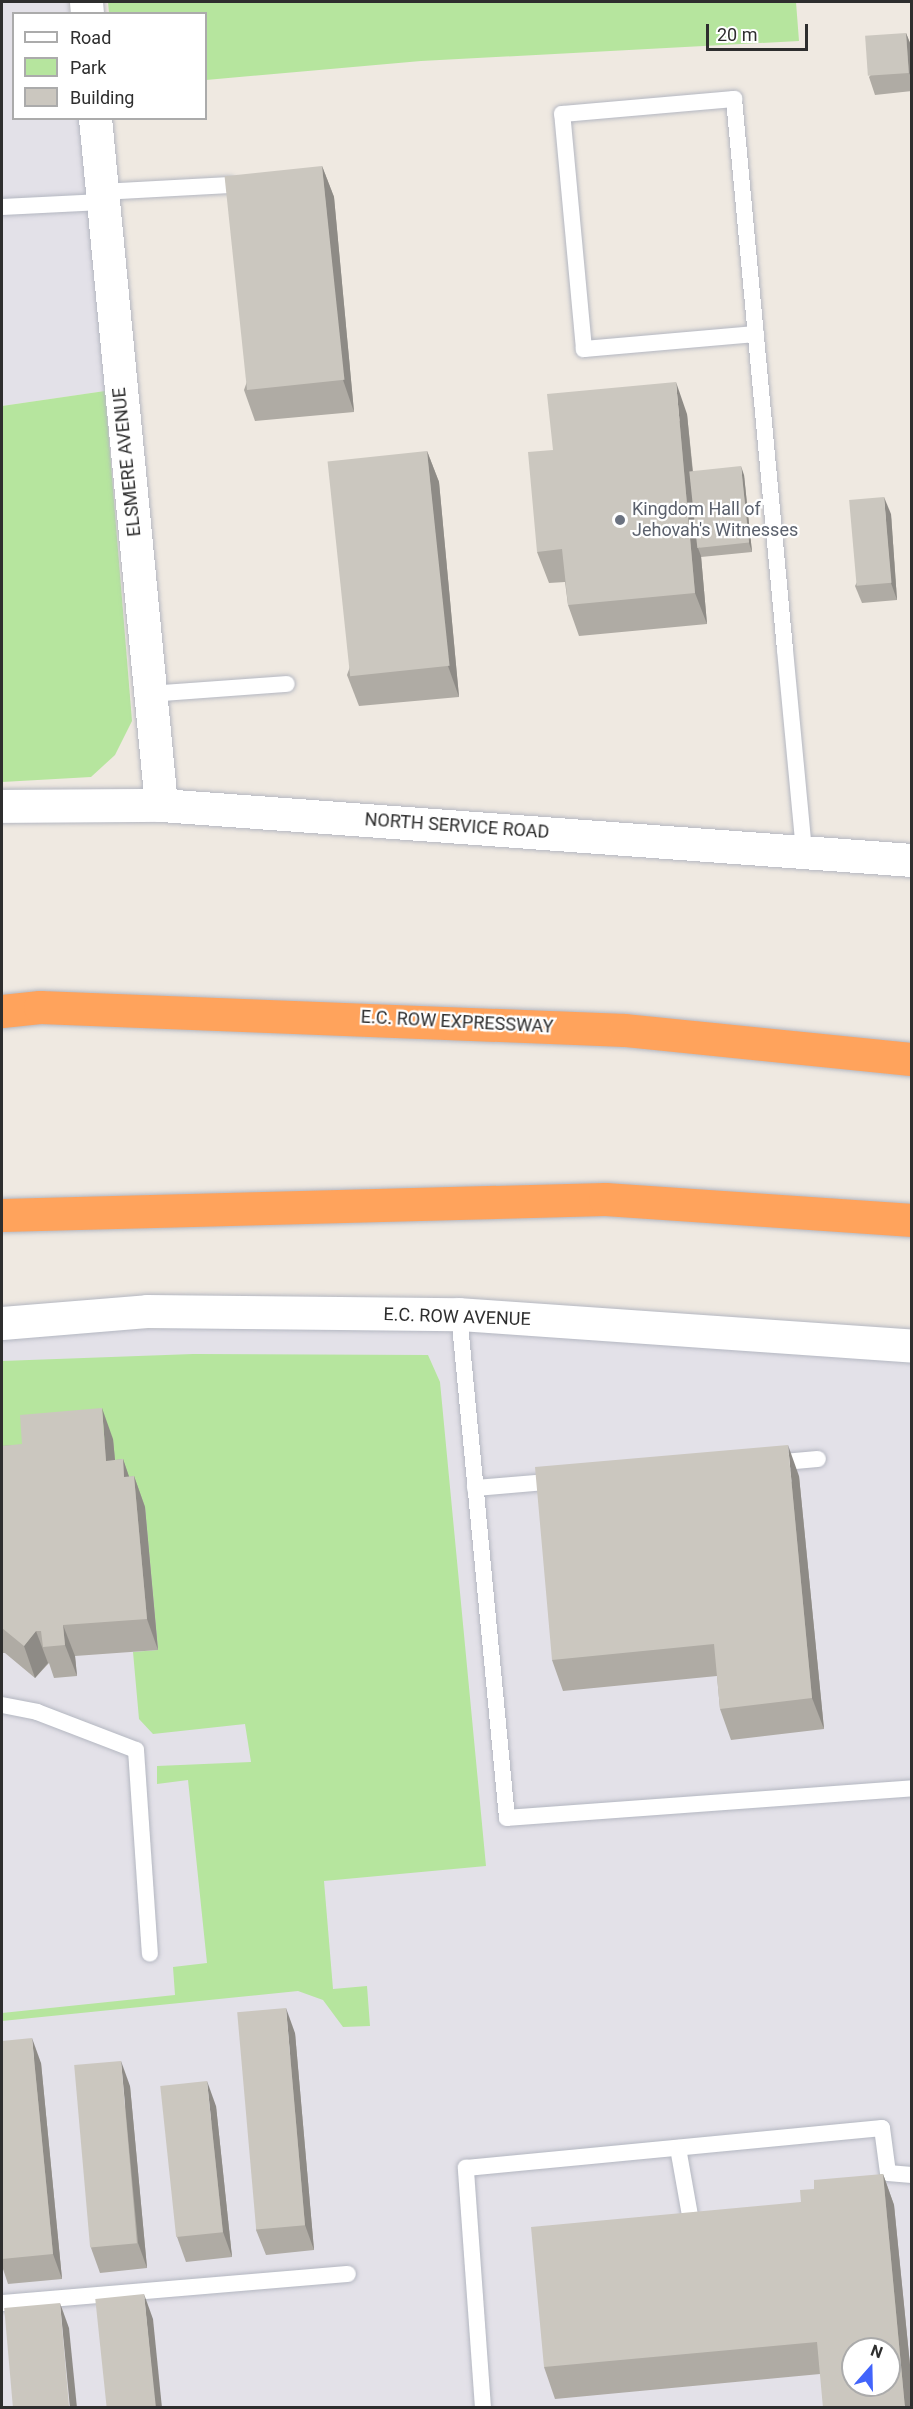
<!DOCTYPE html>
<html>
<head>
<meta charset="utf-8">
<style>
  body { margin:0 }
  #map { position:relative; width:913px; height:2409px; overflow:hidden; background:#efe9e1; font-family:Roboto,sans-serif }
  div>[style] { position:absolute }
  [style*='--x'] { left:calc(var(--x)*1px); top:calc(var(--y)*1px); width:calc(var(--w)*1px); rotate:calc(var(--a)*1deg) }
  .industrial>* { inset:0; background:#e3e1e8 }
  .green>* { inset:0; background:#b6e59e }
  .roads { filter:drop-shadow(0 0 2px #b4b7c1) drop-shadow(0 0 2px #b4b7c1) }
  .service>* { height:16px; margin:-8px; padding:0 8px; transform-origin:8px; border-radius:8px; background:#fff }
  .minor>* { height:33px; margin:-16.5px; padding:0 16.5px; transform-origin:16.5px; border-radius:16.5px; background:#fff }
  .tertiary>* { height:33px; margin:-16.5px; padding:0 16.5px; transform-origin:16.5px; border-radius:16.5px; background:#fff }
  .motorway>* { height:33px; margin:-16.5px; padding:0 16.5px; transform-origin:16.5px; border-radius:16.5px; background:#ffa35c }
  .wall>* { inset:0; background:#afaba4 }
  .shaded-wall>* { inset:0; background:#8e8b86 }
  .building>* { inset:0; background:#cbc7bf; transform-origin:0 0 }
  .dots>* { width:16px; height:16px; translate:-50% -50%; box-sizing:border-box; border:3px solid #fff; border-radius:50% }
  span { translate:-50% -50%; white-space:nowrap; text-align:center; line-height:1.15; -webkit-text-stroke:4.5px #fff; paint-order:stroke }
  .street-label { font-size:18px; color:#2e2e2e }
  .worship-label { font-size:18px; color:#5b616d }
  .left { translate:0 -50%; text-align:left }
  .frame { position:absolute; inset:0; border:3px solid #2e2e2e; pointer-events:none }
  .legend { position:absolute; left:12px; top:12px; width:195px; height:108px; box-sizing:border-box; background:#fff; border:2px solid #ababab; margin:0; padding:8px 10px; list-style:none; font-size:18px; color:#2e2e2e }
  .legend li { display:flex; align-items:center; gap:12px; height:30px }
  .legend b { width:30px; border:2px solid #ababab }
  .north { position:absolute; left:841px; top:2337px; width:60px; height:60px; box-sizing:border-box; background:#fff; border:2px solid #ababab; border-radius:50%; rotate:20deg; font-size:16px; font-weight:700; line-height:24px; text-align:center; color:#2e2e2e }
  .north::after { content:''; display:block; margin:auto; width:21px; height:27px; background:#4264fb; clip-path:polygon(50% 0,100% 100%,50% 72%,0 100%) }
  .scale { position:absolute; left:706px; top:24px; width:102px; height:27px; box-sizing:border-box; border:3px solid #2e2e2e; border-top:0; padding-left:8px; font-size:18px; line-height:21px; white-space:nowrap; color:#2e2e2e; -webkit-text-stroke:4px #fff; paint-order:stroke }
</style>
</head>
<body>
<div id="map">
  <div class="industrial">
    <i style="clip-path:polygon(2px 2px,68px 2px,69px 13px,14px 14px,14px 118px,79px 119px,105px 391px,2px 406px)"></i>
    <i style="clip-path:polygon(evenodd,357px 1322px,911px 1360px,911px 2407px,2px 2408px,2px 1334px,357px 1322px,853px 2349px,889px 2349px,889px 2385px,853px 2385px,853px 2349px)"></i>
  </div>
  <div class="green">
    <i style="clip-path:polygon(108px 2px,796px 2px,799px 41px,421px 61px,206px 80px,206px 14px,109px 13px)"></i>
    <i style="clip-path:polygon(105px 391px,132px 721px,115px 755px,91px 777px,2px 782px,2px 406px)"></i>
    <i style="clip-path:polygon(193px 1354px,428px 1355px,440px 1382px,486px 1866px,324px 1881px,333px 1989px,367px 1986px,370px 2026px,343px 2027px,323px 2000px,298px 1991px,2px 2021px,2px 2013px,175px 1995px,173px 1967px,207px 1963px,188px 1780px,157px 1784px,157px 1766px,251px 1762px,245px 1724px,153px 1734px,139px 1719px,133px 1652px,158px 1650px,145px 1508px,2px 1479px,2px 1361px)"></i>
  </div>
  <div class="roads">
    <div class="service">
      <i style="--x:101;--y:192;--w:129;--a:-3.1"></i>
      <i style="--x:2;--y:207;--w:100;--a:-2.9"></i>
      <i style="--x:756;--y:334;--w:173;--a:175"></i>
      <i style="--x:584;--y:349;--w:236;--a:-95.3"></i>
      <i style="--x:562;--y:114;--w:173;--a:-5"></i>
      <i style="--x:734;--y:99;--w:553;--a:84.71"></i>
      <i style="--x:785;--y:650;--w:202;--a:84.6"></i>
      <i style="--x:150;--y:694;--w:137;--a:-4.2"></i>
      <i style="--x:459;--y:1314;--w:506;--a:84.56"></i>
      <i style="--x:507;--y:1818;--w:406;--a:-4.2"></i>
      <i style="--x:772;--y:1463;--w:46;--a:-5"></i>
      <i style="--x:475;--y:1488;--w:83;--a:-4.8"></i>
      <i style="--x:2;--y:1705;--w:36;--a:11"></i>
      <i style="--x:37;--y:1712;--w:106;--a:21"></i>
      <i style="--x:136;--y:1750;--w:204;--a:86.1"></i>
      <i style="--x:678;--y:2148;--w:85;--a:79.9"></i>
      <i style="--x:2;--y:2303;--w:347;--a:-4.8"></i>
      <i style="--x:483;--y:2408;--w:241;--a:-94.1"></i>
      <i style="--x:466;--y:2168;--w:418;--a:-5.5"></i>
      <i style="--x:882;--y:2128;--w:45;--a:82.4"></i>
      <i style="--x:888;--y:2173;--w:24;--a:5"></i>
    </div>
    <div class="minor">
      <i style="--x:2;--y:806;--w:159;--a:-0.4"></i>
    </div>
    <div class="tertiary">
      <i style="--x:86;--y:2;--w:12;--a:85"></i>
      <i style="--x:95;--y:118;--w:690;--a:84.51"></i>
      <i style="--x:161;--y:805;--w:753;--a:4.19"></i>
      <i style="--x:2;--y:1323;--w:145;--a:-4.7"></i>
      <i style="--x:147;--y:1311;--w:312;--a:0.6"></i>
      <i style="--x:459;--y:1314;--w:454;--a:4"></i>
    </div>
    <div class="motorway">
      <i style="--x:2;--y:1011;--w:38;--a:-6"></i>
      <i style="--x:40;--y:1007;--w:585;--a:2.25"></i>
      <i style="--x:625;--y:1030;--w:288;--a:5.8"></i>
      <i style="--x:2;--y:1215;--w:603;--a:-1.52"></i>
      <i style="--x:605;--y:1199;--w:308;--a:3.9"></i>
    </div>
  </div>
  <div class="wall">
    <i style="clip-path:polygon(906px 33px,912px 48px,912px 91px,875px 95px,869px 77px)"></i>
    <i style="clip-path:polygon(322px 166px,334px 197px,354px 412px,255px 421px,244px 390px)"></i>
    <i style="clip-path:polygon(687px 414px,693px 471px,744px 475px,752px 552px,701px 557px,701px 556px,707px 624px,579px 636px,568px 605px,565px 582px,549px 583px,537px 552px)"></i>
    <i style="clip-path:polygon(427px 451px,439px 482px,459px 697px,359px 706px,347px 675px)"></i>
    <i style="clip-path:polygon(891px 514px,897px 600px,862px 603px,855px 586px)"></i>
    <i style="clip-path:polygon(113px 1439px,115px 1460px,123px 1459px,129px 1477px,134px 1476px,145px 1507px,158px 1650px,75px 1656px,77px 1676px,54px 1678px,49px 1663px,35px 1678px,5px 1653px,2px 1653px,2px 1446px)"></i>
    <i style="clip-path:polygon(799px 1476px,824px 1729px,731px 1740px,720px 1709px,717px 1676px,563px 1691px,552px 1660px)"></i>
    <i style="clip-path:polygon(295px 2033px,314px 2250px,266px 2255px,256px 2230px)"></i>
    <i style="clip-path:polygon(2px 2041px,41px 2063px,62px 2279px,8px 2284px,2px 2266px)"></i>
    <i style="clip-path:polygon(130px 2086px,147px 2268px,100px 2273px,91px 2248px)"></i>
    <i style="clip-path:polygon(216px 2106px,232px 2257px,186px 2262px,177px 2237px)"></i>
    <i style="clip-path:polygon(883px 2174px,894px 2205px,912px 2385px,912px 2408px,820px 2374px,555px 2399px,544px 2367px,801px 2202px,814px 2189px)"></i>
  </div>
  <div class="shaded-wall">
    <i style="clip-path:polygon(906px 33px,912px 48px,912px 79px,909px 73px)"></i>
    <i style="clip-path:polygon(322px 166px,334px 197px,354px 412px,343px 380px)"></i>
    <i style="clip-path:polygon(676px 382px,687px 414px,700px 548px,698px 548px,701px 556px,707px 624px,695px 593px)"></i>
    <i style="clip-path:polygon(427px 451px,439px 482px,459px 697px,448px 666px)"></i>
    <i style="clip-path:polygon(741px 466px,744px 475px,752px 552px,749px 543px)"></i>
    <i style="clip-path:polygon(884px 497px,891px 514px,897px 600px,891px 583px)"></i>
    <i style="clip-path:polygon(102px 1408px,113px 1439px,118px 1492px,106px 1461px)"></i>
    <i style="clip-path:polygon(788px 1445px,799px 1476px,824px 1729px,812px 1698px)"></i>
    <i style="clip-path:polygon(123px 1459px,134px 1491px,124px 1477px)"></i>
    <i style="clip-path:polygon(134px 1476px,145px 1507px,158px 1650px,147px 1619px)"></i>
    <i style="clip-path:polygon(63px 1625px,75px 1656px,77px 1676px,65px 1645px)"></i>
    <i style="clip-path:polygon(36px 1631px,48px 1663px,35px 1678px,24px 1646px)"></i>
    <i style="clip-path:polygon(286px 2008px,295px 2033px,314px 2250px,305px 2225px)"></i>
    <i style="clip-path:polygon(32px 2038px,41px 2063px,62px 2279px,53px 2254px)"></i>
    <i style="clip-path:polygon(121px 2061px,130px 2086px,147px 2268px,138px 2243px)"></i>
    <i style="clip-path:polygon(207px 2081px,216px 2106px,232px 2257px,223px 2232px)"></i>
    <i style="clip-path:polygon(883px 2174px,894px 2205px,912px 2385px,912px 2408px,905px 2408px)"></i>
    <i style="clip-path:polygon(144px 2294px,153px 2319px,162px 2408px,155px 2408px)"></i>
    <i style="clip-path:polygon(60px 2303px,69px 2328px,77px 2408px,70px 2408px)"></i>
  </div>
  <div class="building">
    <i style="left:906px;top:33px;width:40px;height:41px;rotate:86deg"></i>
    <i style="left:322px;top:166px;width:215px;height:98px;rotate:84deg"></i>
    <i style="clip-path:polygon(676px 382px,695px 593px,568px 605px,562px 549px,537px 552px,528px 452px,553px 450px,547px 394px)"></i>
    <i style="left:427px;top:451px;width:216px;height:100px;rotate:84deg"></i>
    <i style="left:741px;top:466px;width:77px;height:52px;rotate:84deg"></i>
    <i style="left:884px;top:497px;width:86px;height:35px;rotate:85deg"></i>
    <i style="clip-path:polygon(102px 1408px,106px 1461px,123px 1459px,124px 1477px,134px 1476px,147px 1619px,63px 1625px,65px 1645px,43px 1647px,41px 1631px,36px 1631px,24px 1646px,2px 1628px,2px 1446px,22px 1444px,20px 1415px)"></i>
    <i style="clip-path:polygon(788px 1445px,812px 1698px,720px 1709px,714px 1644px,552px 1660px,535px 1467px)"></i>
    <i style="left:286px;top:2008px;width:218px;height:49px;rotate:85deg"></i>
    <i style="clip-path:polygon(32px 2038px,53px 2254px,2px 2259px,2px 2041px)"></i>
    <i style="left:121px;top:2061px;width:183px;height:47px;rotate:85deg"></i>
    <i style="left:207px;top:2081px;width:152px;height:47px;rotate:84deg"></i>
    <i style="clip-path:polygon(evenodd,883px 2174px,905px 2408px,823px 2408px,817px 2342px,544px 2367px,531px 2227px,801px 2202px,800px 2190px,814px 2189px,814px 2180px,883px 2174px,853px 2349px,889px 2349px,889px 2385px,853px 2385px,853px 2349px)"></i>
    <i style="left:144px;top:2294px;width:115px;height:49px;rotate:84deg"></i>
    <i style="left:60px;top:2303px;width:105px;height:56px;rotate:85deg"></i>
  </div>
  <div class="dots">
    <i style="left:620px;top:520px;background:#6b7280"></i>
  </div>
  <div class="street-label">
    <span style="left:127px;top:462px;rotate:-96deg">ELSMERE AVENUE</span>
    <span style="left:457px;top:826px;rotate:4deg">NORTH SERVICE ROAD</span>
    <span style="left:457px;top:1022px;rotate:3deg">E.C. ROW EXPRESSWAY</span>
    <span style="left:457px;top:1317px;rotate:2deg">E.C. ROW AVENUE</span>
  </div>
  <div class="worship-label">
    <span class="left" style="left:632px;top:520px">Kingdom Hall of<br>Jehovah's Witnesses</span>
  </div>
  <div class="frame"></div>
  <ul class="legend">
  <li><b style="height:8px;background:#fff"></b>Road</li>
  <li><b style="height:16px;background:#b6e59e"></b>Park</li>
  <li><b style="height:16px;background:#cbc7bf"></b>Building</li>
  </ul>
  <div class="north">N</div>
  <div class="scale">20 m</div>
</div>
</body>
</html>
